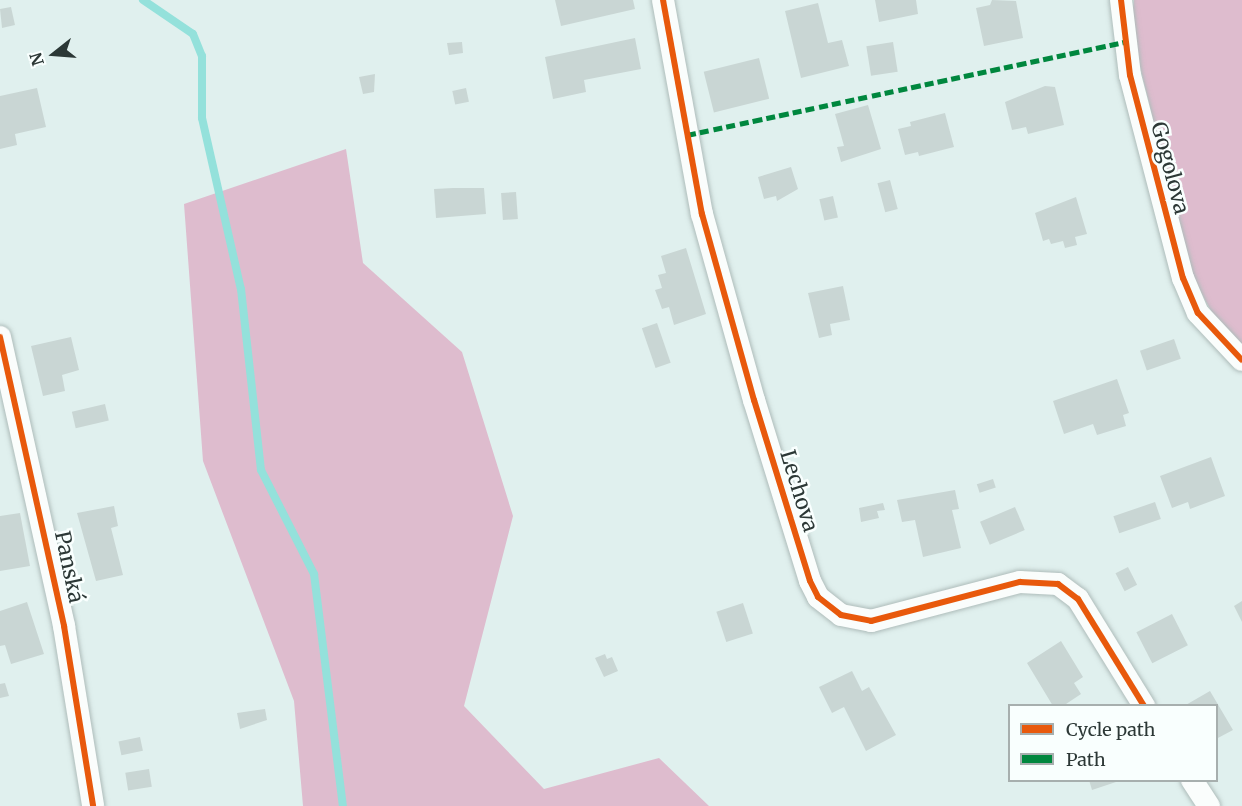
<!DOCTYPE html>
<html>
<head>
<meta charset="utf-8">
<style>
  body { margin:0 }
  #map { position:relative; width:1242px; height:806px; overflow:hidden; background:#e0f0ee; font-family:Merriweather,serif }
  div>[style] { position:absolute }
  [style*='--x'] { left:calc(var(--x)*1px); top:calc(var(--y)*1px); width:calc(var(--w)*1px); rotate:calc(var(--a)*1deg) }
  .forest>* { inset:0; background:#debcce }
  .stream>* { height:8px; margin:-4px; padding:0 4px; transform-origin:4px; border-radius:4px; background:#94e1db }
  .building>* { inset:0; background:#c9d6d4; transform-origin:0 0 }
  .roads { filter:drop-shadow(0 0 2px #aebcba) drop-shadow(0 0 2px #aebcba) }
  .minor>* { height:22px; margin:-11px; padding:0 11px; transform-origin:11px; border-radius:11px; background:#fafdfc }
  .quiet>* { height:4.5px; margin-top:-2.25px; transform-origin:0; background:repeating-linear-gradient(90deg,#00873e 0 9px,transparent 0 13.5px) }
  .cycleway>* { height:6px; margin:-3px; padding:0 3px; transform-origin:3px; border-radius:3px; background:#e8590c }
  span { translate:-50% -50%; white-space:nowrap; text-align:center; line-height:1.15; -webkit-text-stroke:5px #f9fffe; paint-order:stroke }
  .street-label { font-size:21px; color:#2c3836 }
  .legend { position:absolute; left:1008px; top:704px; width:210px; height:78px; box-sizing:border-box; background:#f9fffe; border:2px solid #a7afae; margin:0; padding:8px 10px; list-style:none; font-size:18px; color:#2c3836 }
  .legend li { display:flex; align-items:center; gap:12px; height:30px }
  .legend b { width:30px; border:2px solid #a7afae }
  .north { position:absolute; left:24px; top:24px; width:60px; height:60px; -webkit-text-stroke:4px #f9fffe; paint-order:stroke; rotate:253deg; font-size:16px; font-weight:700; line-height:24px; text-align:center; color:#2c3836 }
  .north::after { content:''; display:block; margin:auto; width:21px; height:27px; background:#2c3836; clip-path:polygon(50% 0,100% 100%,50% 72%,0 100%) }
</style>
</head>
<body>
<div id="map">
  <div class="forest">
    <i style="clip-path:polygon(1134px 0,1242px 0,1242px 347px,1220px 327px,1192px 276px,1131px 30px)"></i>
    <i style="clip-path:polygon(346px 149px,363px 263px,462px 352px,513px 516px,464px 706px,544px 789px,659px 758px,709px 806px,303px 806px,294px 701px,203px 461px,184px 204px)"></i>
  </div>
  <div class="stream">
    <i style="--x:143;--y:0;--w:60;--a:34.2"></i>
    <i style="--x:193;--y:34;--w:24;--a:68"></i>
    <i style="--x:202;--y:56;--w:62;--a:90"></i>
    <i style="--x:202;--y:118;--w:175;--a:77.2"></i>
    <i style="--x:241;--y:289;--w:182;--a:83.7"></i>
    <i style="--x:261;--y:470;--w:117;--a:63"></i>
    <i style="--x:314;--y:574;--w:234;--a:82.9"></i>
  </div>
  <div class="building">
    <i style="clip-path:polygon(555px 0,633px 0,635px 9px,561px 26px)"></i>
    <i style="clip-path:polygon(875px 0,916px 0,918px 14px,879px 22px)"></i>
    <i style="clip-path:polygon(992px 0,1016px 1px,1023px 38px,984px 46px,976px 8px,990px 5px)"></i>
    <i style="clip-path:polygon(818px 3px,828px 43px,842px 40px,849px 66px,801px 78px,785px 11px)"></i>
    <i style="clip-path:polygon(11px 7px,15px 25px,2px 28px,0 9px)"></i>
    <i style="clip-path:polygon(635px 38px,641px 69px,584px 80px,586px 92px,553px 99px,545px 57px)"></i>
    <i style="clip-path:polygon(462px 42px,463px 53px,449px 55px,447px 43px)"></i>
    <i style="left:893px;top:42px;width:30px;height:27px;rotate:81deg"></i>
    <i style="left:759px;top:58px;width:42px;height:57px;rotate:76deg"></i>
    <i style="clip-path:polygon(375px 74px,374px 92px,363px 94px,359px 77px)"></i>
    <i style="clip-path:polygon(1045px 86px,1055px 87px,1064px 125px,1028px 134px,1026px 127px,1012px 130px,1005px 102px)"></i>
    <i style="clip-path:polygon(37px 88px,46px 127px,15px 134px,17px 145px,0 149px,0 96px)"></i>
    <i style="left:466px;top:88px;width:14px;height:14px;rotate:78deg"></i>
    <i style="clip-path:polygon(868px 105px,881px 149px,841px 162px,837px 147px,844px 146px,835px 114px)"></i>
    <i style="clip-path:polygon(945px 113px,954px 147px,919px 156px,918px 152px,905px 155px,898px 129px,911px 126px,910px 122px)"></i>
    <i style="clip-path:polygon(791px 167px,798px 189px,777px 201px,776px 196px,764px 199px,758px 177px)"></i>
    <i style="left:890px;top:180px;width:30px;height:13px;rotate:75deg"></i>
    <i style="clip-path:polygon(453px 188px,484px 188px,486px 214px,436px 218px,434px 189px)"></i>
    <i style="left:516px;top:192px;width:27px;height:15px;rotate:86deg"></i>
    <i style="left:833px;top:196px;width:22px;height:14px;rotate:77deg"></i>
    <i style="clip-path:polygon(1076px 197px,1087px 234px,1075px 237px,1077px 245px,1065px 248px,1063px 241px,1051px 244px,1049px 239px,1043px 241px,1035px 213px)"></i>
    <i style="clip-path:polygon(686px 248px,706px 314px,674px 325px,669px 307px,662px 309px,655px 290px,662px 288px,658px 275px,666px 273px,661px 256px)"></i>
    <i style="clip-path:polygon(843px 286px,850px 320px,830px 324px,832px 335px,819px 338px,808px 293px)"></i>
    <i style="left:657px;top:323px;width:42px;height:16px;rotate:71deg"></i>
    <i style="clip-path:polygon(71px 337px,79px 370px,62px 375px,65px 391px,43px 396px,31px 346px)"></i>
    <i style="left:1174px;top:339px;width:21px;height:36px;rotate:71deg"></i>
    <i style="clip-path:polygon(1117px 379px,1129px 413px,1123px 415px,1126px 426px,1097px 435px,1093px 424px,1064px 434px,1053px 401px)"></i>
    <i style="left:105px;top:404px;width:17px;height:34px;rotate:77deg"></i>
    <i style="clip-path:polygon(1211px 457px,1225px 496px,1190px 509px,1188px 502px,1172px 508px,1160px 476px)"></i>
    <i style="left:993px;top:479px;width:9px;height:17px;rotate:72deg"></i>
    <i style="clip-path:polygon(955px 490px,959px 509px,952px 510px,961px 548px,923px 557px,915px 520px,902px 522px,897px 500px)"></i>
    <i style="left:1155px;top:502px;width:18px;height:44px;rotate:71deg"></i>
    <i style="clip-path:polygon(883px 503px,885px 510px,877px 511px,879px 518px,861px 522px,859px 508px)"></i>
    <i style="clip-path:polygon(114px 506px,118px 526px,111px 528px,123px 575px,96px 581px,77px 513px)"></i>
    <i style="left:1015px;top:507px;width:25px;height:38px;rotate:67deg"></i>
    <i style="clip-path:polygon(20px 513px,30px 566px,0 571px,0 516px)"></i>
    <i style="left:1128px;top:567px;width:20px;height:14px;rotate:63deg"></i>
    <i style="clip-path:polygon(1242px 601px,1242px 622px,1234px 606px)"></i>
    <i style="clip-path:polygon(27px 602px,44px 654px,11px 664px,5px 645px,0 646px,0 611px)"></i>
    <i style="left:743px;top:603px;width:32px;height:28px;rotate:72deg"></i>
    <i style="left:1172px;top:614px;width:35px;height:40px;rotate:63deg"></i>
    <i style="clip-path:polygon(1061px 641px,1083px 677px,1074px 683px,1081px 694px,1063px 706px,1053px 706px,1027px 663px)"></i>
    <i style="clip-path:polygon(605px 654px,607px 659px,612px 657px,618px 671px,604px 677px,595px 658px)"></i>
    <i style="clip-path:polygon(852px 671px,862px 691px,869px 687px,896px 735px,866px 751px,844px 707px,832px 713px,819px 687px)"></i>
    <i style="clip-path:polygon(5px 683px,9px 696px,0 698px,0 684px)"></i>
    <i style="clip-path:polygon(1210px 691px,1233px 730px,1216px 739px,1216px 706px,1184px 706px)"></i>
    <i style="clip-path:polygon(265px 709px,267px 720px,240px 729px,237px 713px)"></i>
    <i style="left:140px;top:737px;width:14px;height:22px;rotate:78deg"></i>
    <i style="left:149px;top:769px;width:18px;height:24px;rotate:81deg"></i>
    <i style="clip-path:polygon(1089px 780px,1119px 780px,1119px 781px,1092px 790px)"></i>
  </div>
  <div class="roads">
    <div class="minor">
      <i style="--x:663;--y:0;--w:218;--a:79.7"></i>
      <i style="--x:702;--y:214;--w:193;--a:74.4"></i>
      <i style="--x:754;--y:400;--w:189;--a:72.8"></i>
      <i style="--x:810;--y:581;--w:18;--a:63"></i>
      <i style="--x:818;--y:597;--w:29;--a:38"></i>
      <i style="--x:841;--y:615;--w:31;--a:11"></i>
      <i style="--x:871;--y:621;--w:154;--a:-14.7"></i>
      <i style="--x:1020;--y:582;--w:38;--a:3"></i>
      <i style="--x:1058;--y:584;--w:25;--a:37"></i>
      <i style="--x:1078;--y:599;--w:126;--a:58.3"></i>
      <i style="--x:1121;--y:0;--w:76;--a:83.2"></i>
      <i style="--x:1130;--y:75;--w:210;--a:75.4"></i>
      <i style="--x:1183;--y:278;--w:38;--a:67"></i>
      <i style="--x:1198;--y:313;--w:64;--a:46.9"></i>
      <i style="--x:0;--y:337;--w:296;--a:77.5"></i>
      <i style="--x:64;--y:626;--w:182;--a:80.8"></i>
      <i style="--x:1192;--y:780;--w:31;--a:57"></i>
    </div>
  </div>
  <div class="quiet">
    <i style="--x:687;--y:135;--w:447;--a:-12"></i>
  </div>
  <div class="cycleway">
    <i style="--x:663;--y:0;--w:218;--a:79.7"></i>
    <i style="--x:702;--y:214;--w:193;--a:74.4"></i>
    <i style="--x:754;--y:400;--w:189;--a:72.8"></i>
    <i style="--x:810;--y:581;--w:18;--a:63"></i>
    <i style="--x:818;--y:597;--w:29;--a:38"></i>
    <i style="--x:841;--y:615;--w:31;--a:11"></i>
    <i style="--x:871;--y:621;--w:154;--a:-14.7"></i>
    <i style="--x:1020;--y:582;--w:38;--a:3"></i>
    <i style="--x:1058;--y:584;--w:25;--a:37"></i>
    <i style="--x:1078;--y:599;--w:126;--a:58.3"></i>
    <i style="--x:1121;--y:0;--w:76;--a:83.2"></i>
    <i style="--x:1130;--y:75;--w:210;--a:75.4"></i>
    <i style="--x:1183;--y:278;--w:38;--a:67"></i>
    <i style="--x:1198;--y:313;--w:64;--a:46.9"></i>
    <i style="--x:0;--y:337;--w:296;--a:77.5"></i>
    <i style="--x:64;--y:626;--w:182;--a:80.8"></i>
  </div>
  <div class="street-label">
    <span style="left:1170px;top:168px;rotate:75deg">Gogolova</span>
    <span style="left:799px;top:491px;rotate:73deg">Lechova</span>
    <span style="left:69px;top:567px;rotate:78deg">Panská</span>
  </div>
  <ul class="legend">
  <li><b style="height:8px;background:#e8590c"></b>Cycle path</li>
  <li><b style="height:8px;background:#00873e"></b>Path</li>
  </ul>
  <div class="north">N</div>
</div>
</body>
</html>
